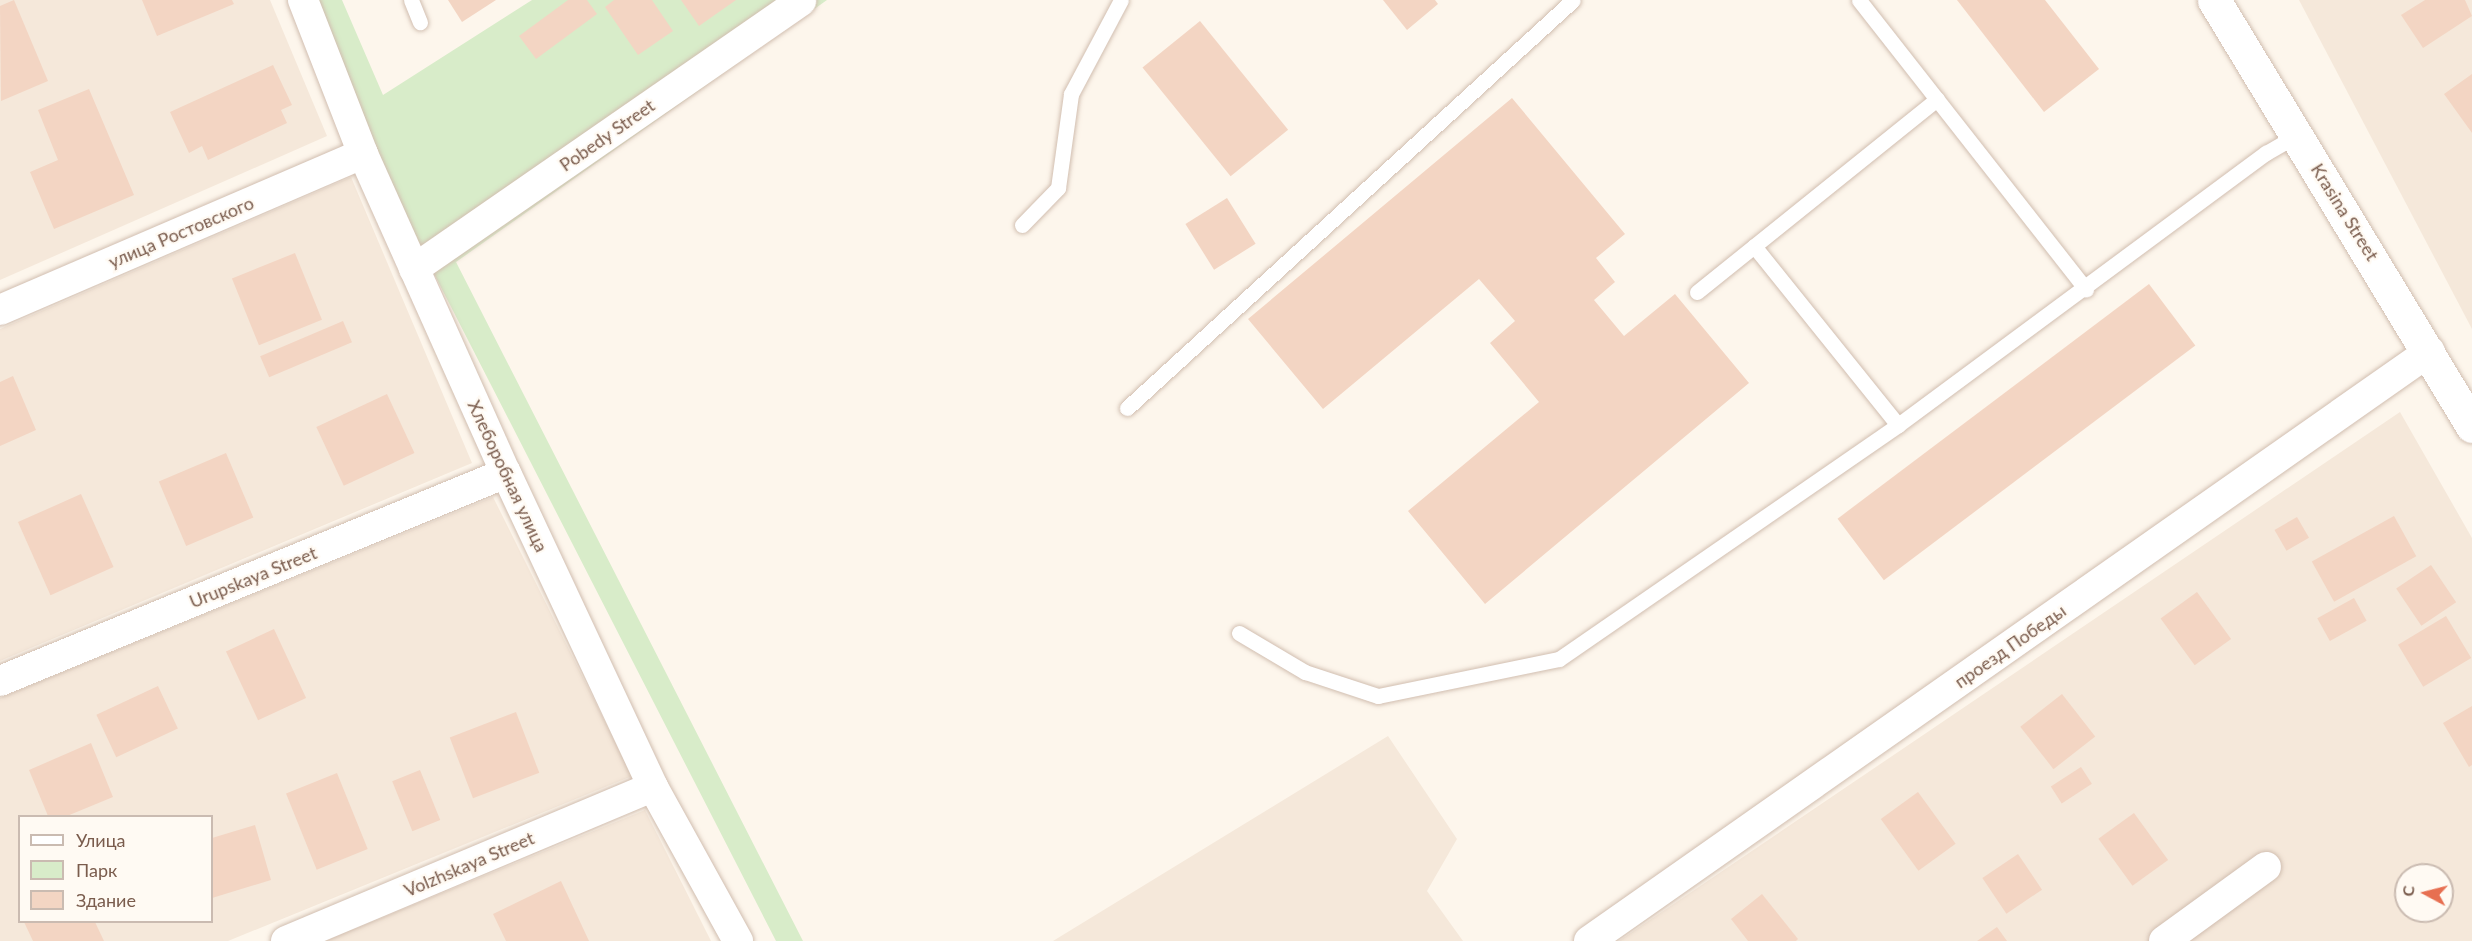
<!DOCTYPE html>
<html>
<head>
<meta charset="utf-8">
<style>
  body { margin:0 }
  #map { position:relative; width:2472px; height:941px; overflow:hidden; background:#fdf6ec; font-family:Lato,sans-serif }
  div>[style] { position:absolute }
  [style*='--x'] { left:calc(var(--x)*1px); top:calc(var(--y)*1px); width:calc(var(--w)*1px); rotate:calc(var(--a)*1deg) }
  .residential>* { inset:0; background:#f5e8da }
  .green>* { inset:0; background:#d8ecc9 }
  .building>* { inset:0; background:#f3d5c3; transform-origin:0 0 }
  .roads { filter:drop-shadow(0 0 2px #d1beb0) drop-shadow(0 0 2px #d1beb0) }
  .service>* { height:15px; margin:-7.5px; padding:0 7.5px; transform-origin:7.5px; border-radius:7.5px; background:#fff }
  .minor>* { height:30px; margin:-15px; padding:0 15px; transform-origin:15px; border-radius:15px; background:#fff }
  .tertiary>* { height:33px; margin:-16.5px; padding:0 16.5px; transform-origin:16.5px; border-radius:16.5px; background:#fff }
  span { translate:-50% -50%; white-space:nowrap; text-align:center; line-height:1.15; -webkit-text-stroke:4.5px #fffaf3; paint-order:stroke }
  .street-label { font-size:18px; color:#7a5c4d }
  .legend { position:absolute; left:18px; top:815px; width:195px; height:108px; box-sizing:border-box; background:#fffaf3; border:2px solid #cabbb1; margin:0; padding:8px 10px; list-style:none; font-size:18px; color:#7a5c4d }
  .legend li { display:flex; align-items:center; gap:12px; height:30px }
  .legend b { width:30px; border:2px solid #cabbb1 }
  .north { position:absolute; left:2394px; top:863px; width:60px; height:60px; box-sizing:border-box; background:#fffaf3; border:2px solid #cabbb1; border-radius:50%; rotate:277deg; font-size:16px; font-weight:700; line-height:24px; text-align:center; color:#7a5c4d }
  .north::after { content:''; display:block; margin:auto; width:21px; height:27px; background:#e76f51; clip-path:polygon(50% 0,100% 100%,50% 72%,0 100%) }
</style>
</head>
<body>
<div id="map">
  <div class="residential">
    <i style="clip-path:polygon(0 0,270px 0,327px 136px,0 280px)"></i>
    <i style="clip-path:polygon(2299px 0,2472px 0,2472px 329px)"></i>
    <i style="clip-path:polygon(351px 177px,472px 463px,0 661px,0 329px)"></i>
    <i style="clip-path:polygon(evenodd,2400px 412px,2472px 538px,2472px 941px,1619px 941px,2400px 412px,2406px 875px,2442px 875px,2442px 911px,2406px 911px,2406px 875px)"></i>
    <i style="clip-path:polygon(evenodd,493px 497px,632px 776px,228px 941px,0 941px,0 698px,493px 497px,20px 816px,212px 816px,212px 922px,20px 922px,20px 816px)"></i>
    <i style="clip-path:polygon(1388px 736px,1457px 839px,1427px 891px,1463px 941px,1053px 941px)"></i>
    <i style="clip-path:polygon(645px 810px,711px 941px,325px 941px)"></i>
  </div>
  <div class="green">
    <i style="clip-path:polygon(315px 0,342px 0,383px 95px,532px 0,827px 0,456px 262px,803px 941px,776px 941px,408px 223px)"></i>
  </div>
  <div class="building">
    <i style="clip-path:polygon(14px 0,48px 81px,1px 101px,0 6px)"></i>
    <i style="clip-path:polygon(142px 0,232px 0,234px 4px,157px 36px)"></i>
    <i style="clip-path:polygon(448px 0,496px 0,462px 22px)"></i>
    <i style="clip-path:polygon(568px 0,587px 0,597px 14px,536px 59px,519px 36px)"></i>
    <i style="clip-path:polygon(614px 0,652px 0,673px 31px,638px 55px,605px 7px)"></i>
    <i style="clip-path:polygon(681px 0,736px 0,699px 26px)"></i>
    <i style="clip-path:polygon(1383px 0,1435px 0,1438px 4px,1407px 30px)"></i>
    <i style="clip-path:polygon(1957px 0,2045px 0,2099px 69px,2044px 112px)"></i>
    <i style="clip-path:polygon(2425px 0,2465px 0,2472px 16px,2423px 48px,2401px 15px)"></i>
    <i style="left:1200px;top:21px;width:140px;height:74px;rotate:51deg"></i>
    <i style="clip-path:polygon(273px 65px,292px 105px,281px 110px,287px 123px,208px 160px,202px 146px,189px 153px,170px 112px)"></i>
    <i style="clip-path:polygon(2472px 74px,2472px 133px,2444px 94px)"></i>
    <i style="clip-path:polygon(89px 89px,134px 195px,54px 229px,30px 172px,58px 160px,38px 110px)"></i>
    <i style="clip-path:polygon(1512px 98px,1625px 234px,1596px 258px,1615px 282px,1594px 300px,1624px 336px,1675px 294px,1749px 383px,1485px 604px,1408px 511px,1539px 402px,1490px 343px,1515px 321px,1479px 279px,1323px 409px,1248px 319px)"></i>
    <i style="left:1227px;top:198px;width:54px;height:49px;rotate:58deg"></i>
    <i style="left:295px;top:253px;width:72px;height:68px;rotate:68deg"></i>
    <i style="left:2149px;top:284px;width:77px;height:390px;rotate:53deg"></i>
    <i style="left:343px;top:321px;width:23px;height:90px;rotate:67deg"></i>
    <i style="clip-path:polygon(13px 376px,36px 430px,0 446px,0 382px)"></i>
    <i style="left:387px;top:394px;width:65px;height:78px;rotate:65deg"></i>
    <i style="left:226px;top:453px;width:70px;height:73px;rotate:67deg"></i>
    <i style="left:81px;top:494px;width:80px;height:69px;rotate:66deg"></i>
    <i style="left:2394px;top:516px;width:46px;height:94px;rotate:61deg"></i>
    <i style="left:2297px;top:517px;width:24px;height:26px;rotate:60deg"></i>
    <i style="left:2431px;top:565px;width:45px;height:42px;rotate:56deg"></i>
    <i style="left:2197px;top:592px;width:58px;height:45px;rotate:54deg"></i>
    <i style="left:2354px;top:598px;width:26px;height:42px;rotate:61deg"></i>
    <i style="left:2446px;top:616px;width:49px;height:56px;rotate:59deg"></i>
    <i style="left:274px;top:629px;width:76px;height:53px;rotate:65deg"></i>
    <i style="left:158px;top:686px;width:47px;height:68px;rotate:65deg"></i>
    <i style="left:2062px;top:694px;width:54px;height:53px;rotate:52deg"></i>
    <i style="clip-path:polygon(2472px 706px,2472px 765px,2469px 767px,2443px 723px)"></i>
    <i style="left:516px;top:712px;width:65px;height:71px;rotate:69deg"></i>
    <i style="clip-path:polygon(91px 743px,113px 797px,67px 816px,48px 816px,29px 770px)"></i>
    <i style="left:2081px;top:767px;width:20px;height:36px;rotate:57deg"></i>
    <i style="left:420px;top:770px;width:54px;height:30px;rotate:68deg"></i>
    <i style="left:337px;top:773px;width:82px;height:55px;rotate:68deg"></i>
    <i style="left:1918px;top:792px;width:64px;height:46px;rotate:54deg"></i>
    <i style="left:2134px;top:813px;width:58px;height:44px;rotate:54deg"></i>
    <i style="clip-path:polygon(255px 825px,271px 880px,212px 898px,212px 838px)"></i>
    <i style="left:2018px;top:854px;width:43px;height:43px;rotate:56deg"></i>
    <i style="clip-path:polygon(561px 881px,589px 941px,506px 941px,493px 914px)"></i>
    <i style="clip-path:polygon(1762px 894px,1798px 939px,1796px 941px,1748px 941px,1731px 919px)"></i>
    <i style="clip-path:polygon(24px 922px,95px 922px,104px 941px,33px 941px)"></i>
    <i style="clip-path:polygon(1997px 927px,2007px 941px,1977px 941px)"></i>
  </div>
  <div class="roads">
    <div class="service">
      <i style="--x:411;--y:0;--w:24;--a:68"></i>
      <i style="--x:1859;--y:0;--w:368;--a:51.9"></i>
      <i style="--x:1022;--y:225;--w:52;--a:-45.8"></i>
      <i style="--x:1058;--y:188;--w:95;--a:-82.1"></i>
      <i style="--x:1071;--y:94;--w:106;--a:-62"></i>
      <i style="--x:1754;--y:246;--w:230;--a:51.2"></i>
      <i style="--x:1697;--y:292;--w:308;--a:-38.8"></i>
      <i style="--x:1127;--y:408;--w:604;--a:-42.45"></i>
      <i style="--x:1239;--y:633;--w:77;--a:30.6"></i>
      <i style="--x:1305;--y:672;--w:77;--a:18.2"></i>
      <i style="--x:1378;--y:696;--w:185;--a:-11.6"></i>
      <i style="--x:1559;--y:659;--w:412;--a:-34.6"></i>
      <i style="--x:1898;--y:425;--w:458;--a:-36.5"></i>
      <i style="--x:2266;--y:153;--w:36;--a:-30"></i>
    </div>
    <div class="minor">
      <i style="--x:303;--y:0;--w:165;--a:68.7"></i>
      <i style="--x:363;--y:154;--w:350;--a:65.9"></i>
      <i style="--x:506;--y:473;--w:347;--a:64.9"></i>
      <i style="--x:653;--y:787;--w:176;--a:61.1"></i>
      <i style="--x:414;--y:269;--w:471;--a:-34.7"></i>
      <i style="--x:0;--y:310;--w:395;--a:-23.3"></i>
      <i style="--x:0;--y:681;--w:547;--a:-22.35"></i>
      <i style="--x:286;--y:941;--w:398;--a:-22.8"></i>
      <i style="--x:1589;--y:941;--w:1027;--a:-35.05"></i>
      <i style="--x:2164;--y:941;--w:126;--a:-36"></i>
    </div>
    <div class="tertiary">
      <i style="--x:2214;--y:0;--w:498;--a:58.8"></i>
    </div>
  </div>
  <div class="street-label">
    <span style="left:607px;top:135px;rotate:-35deg">Pobedy Street</span>
    <span style="left:2345px;top:212px;rotate:58deg">Krasina Street</span>
    <span style="left:181px;top:232px;rotate:-23deg">улица Ростовского</span>
    <span style="left:508px;top:476px;rotate:65deg">Хлеборобная улица</span>
    <span style="left:253px;top:577px;rotate:-22deg">Urupskaya Street</span>
    <span style="left:2010px;top:646px;rotate:-35deg">проезд Победы</span>
    <span style="left:469px;top:864px;rotate:-23deg">Volzhskaya Street</span>
  </div>
  <ul class="legend">
  <li><b style="height:8px;background:#fff"></b>Улица</li>
  <li><b style="height:16px;background:#d8ecc9"></b>Парк</li>
  <li><b style="height:16px;background:#f3d5c3"></b>Здание</li>
  </ul>
  <div class="north">С</div>
</div>
</body>
</html>
